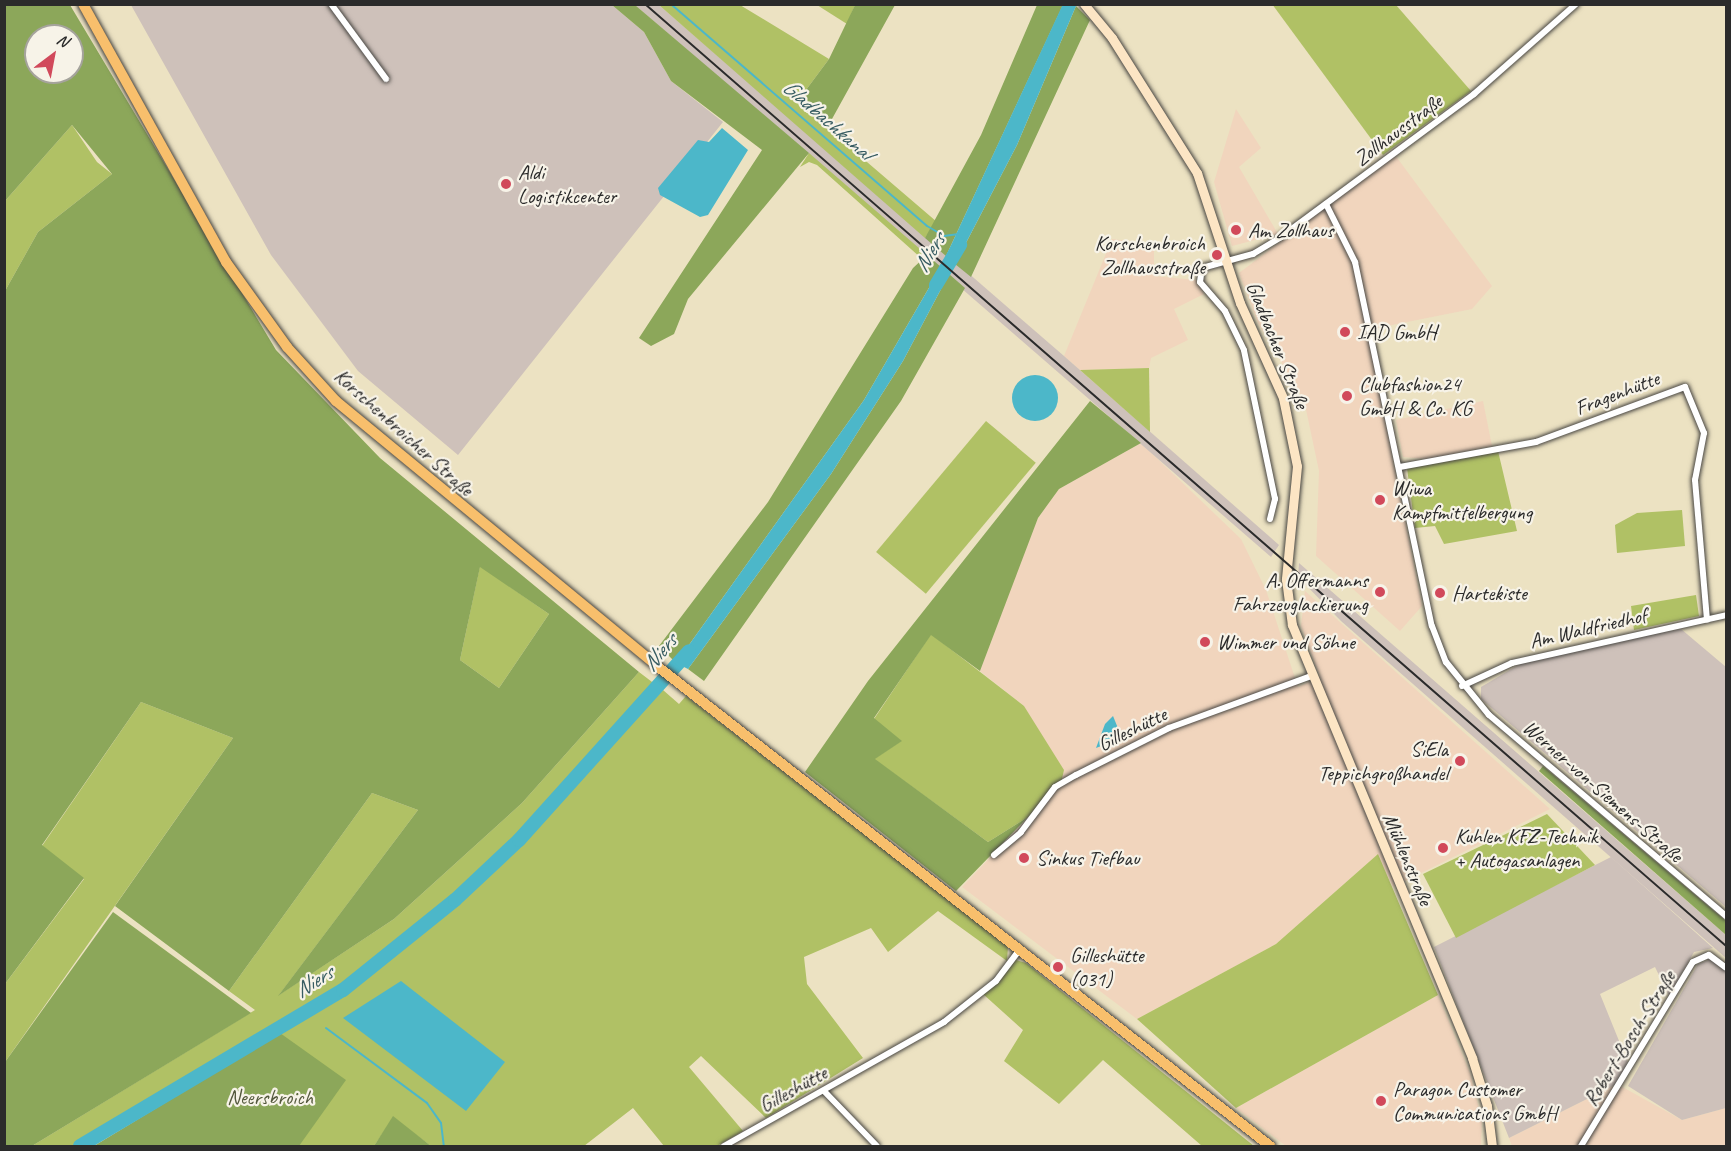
<!DOCTYPE html>
<html>
<head>
<meta charset="utf-8">
<style>
  body { margin:0 }
  #map { position:relative; width:1731px; height:1151px; overflow:hidden; background:#ece2c2; font-family:Caveat,sans-serif }
  div>[style] { position:absolute }
  [style*='--x'] { left:calc(var(--x)*1px); top:calc(var(--y)*1px); width:calc(var(--w)*1px); rotate:calc(var(--a)*1deg) }
  .built>* { inset:0; background:#f1d5bd }
  .industrial>* { inset:0; background:#cec1ba }
  .green>* { inset:0; background:#b0c165; transform-origin:0 0 }
  .forest>* { inset:0; background:#8ca75a }
  .water>* { inset:0; background:#4cb7c9 }
  .round { border-radius:50% }
  .stream>* { height:2px; margin:-1px; padding:0 1px; transform-origin:1px; border-radius:1px; background:#4cb7c9 }
  .river>* { height:14px; margin:-7px; padding:0 7px; transform-origin:7px; border-radius:7px; background:#4cb7c9 }
  .roads { filter:drop-shadow(0 0 2px #484642) drop-shadow(0 0 2px #484642) }
  .street>* { height:6px; margin:-3px; padding:0 3px; transform-origin:3px; border-radius:3px; background:#fff }
  .secondary>* { height:9px; margin:-4.5px; padding:0 4.5px; transform-origin:4.5px; border-radius:4.5px; background:#fce5c4 }
  .primary>* { height:10px; margin:-5px; padding:0 5px; transform-origin:5px; border-radius:5px; background:#f8bf6c }
  .rail>* { height:2px; margin:-1px; padding:0 1px; transform-origin:1px; border-radius:1px; background:#2b2b2b }
  .dots>* { width:16px; height:16px; translate:-50% -50%; box-sizing:border-box; border:3px solid #f7f3e8; border-radius:50% }
  span { translate:-50% -50%; white-space:nowrap; text-align:center; line-height:1.15; -webkit-text-stroke:4.5px #f7f3e8; paint-order:stroke }
  .street-label { font-size:21px; color:#2b2b2b }
  .poi-label { font-size:21px; color:#2b2b2b }
  .left { translate:0 -50%; text-align:left }
  .right { translate:-100% -50%; text-align:right }
  .park-label { font-size:21px; color:#53583c }
  .water-label { font-size:22px; color:#375c62; font-style:italic }
  .frame { position:absolute; inset:0; border:6px solid #2b2b2b; pointer-events:none }
  .north { position:absolute; left:24px; top:24px; width:60px; height:60px; box-sizing:border-box; background:#f7f3e8; border:2px solid #a5a39c; border-radius:50%; rotate:32deg; font-size:16px; font-weight:700; line-height:24px; text-align:center; color:#2b2b2b }
  .north::after { content:''; display:block; margin:auto; width:21px; height:27px; background:#d1495b; clip-path:polygon(50% 0,100% 100%,50% 72%,0 100%) }
</style>
</head>
<body>
<div id="map">
  <div class="built">
    <i style="clip-path:polygon(1236px 109px,1261px 148px,1239px 167px,1278px 234px,1232px 246px,1214px 182px)"></i>
    <i style="clip-path:polygon(1395px 155px,1492px 286px,1472px 309px,1367px 330px,1422px 606px,1400px 631px,1316px 556px,1319px 471px,1304px 400px,1258px 323px,1239px 273px)"></i>
    <i style="clip-path:polygon(1112px 239px,1154px 244px,1154px 276px,1196px 280px,1204px 294px,1174px 309px,1188px 340px,1151px 358px,1149px 368px,1080px 370px,1064px 356px)"></i>
    <i style="clip-path:polygon(1483px 401px,1492px 446px,1427px 459px,1403px 457px,1396px 420px)"></i>
    <i style="clip-path:polygon(1141px 443px,1241px 539px,1266px 590px,1298px 687px,1320px 677px,1301px 626px,1305px 591px,1550px 809px,1393px 887px,1377px 855px,1276px 944px,1137px 1019px,962px 887px,1061px 783px,1024px 706px,980px 671px,1017px 571px,1038px 518px,1059px 489px)"></i>
    <i style="clip-path:polygon(1438px 995px,1470px 1073px,1482px 1120px,1481px 1146px,1286px 1146px,1236px 1108px)"></i>
    <i style="clip-path:polygon(1617px 1084px,1682px 1120px,1726px 1108px,1726px 1146px,1512px 1146px,1509px 1138px)"></i>
  </div>
  <div class="industrial">
    <i style="clip-path:polygon(131px 5px,612px 5px,644px 32px,671px 81px,723px 122px,458px 455px,358px 371px,271px 255px)"></i>
    <i style="clip-path:polygon(635px 5px,659px 5px,1064px 356px,1279px 545px,1271px 557px)"></i>
    <i style="clip-path:polygon(1299px 563px,1726px 935px,1726px 958px,1341px 621px,1298px 577px)"></i>
    <i style="clip-path:polygon(1681px 629px,1726px 667px,1726px 907px,1481px 699px,1481px 687px,1530px 658px)"></i>
    <i style="clip-path:polygon(1611px 857px,1713px 948px,1694px 952px,1669px 996px,1655px 967px,1600px 994px,1628px 1063px,1617px 1084px,1509px 1138px,1434px 947px)"></i>
    <i style="clip-path:polygon(1714px 958px,1726px 971px,1726px 1108px,1682px 1120px,1628px 1086px,1698px 964px)"></i>
  </div>
  <div class="green">
    <i style="clip-path:polygon(1272px 4px,1396px 5px,1471px 91px,1383px 155px)"></i>
    <i style="clip-path:polygon(659px 5px,740px 5px,829px 59px,797px 102px,937px 222px,925px 238px)"></i>
    <i style="clip-path:polygon(817px 5px,855px 5px,847px 24px)"></i>
    <i style="clip-path:polygon(72px 125px,97px 162px,112px 174px,38px 232px,5px 291px,5px 201px)"></i>
    <i style="clip-path:polygon(809px 153px,927px 255px,921px 258px,817px 165px,809px 162px,800px 167px)"></i>
    <i style="clip-path:polygon(1149px 368px,1150px 432px,1080px 370px)"></i>
    <i style="left:986px;top:421px;width:65px;height:171px;rotate:40deg"></i>
    <i style="clip-path:polygon(1498px 451px,1517px 531px,1444px 544px,1435px 526px,1415px 528px,1407px 468px)"></i>
    <i style="clip-path:polygon(1682px 510px,1685px 546px,1617px 553px,1615px 525px,1637px 513px)"></i>
    <i style="clip-path:polygon(480px 566px,549px 614px,499px 688px,460px 660px)"></i>
    <i style="clip-path:polygon(1696px 595px,1699px 616px,1634px 630px,1631px 606px)"></i>
    <i style="clip-path:polygon(931px 634px,1024px 706px,1064px 770px,1061px 783px,1028px 817px,988px 842px,874px 759px,901px 741px,874px 719px)"></i>
    <i style="clip-path:polygon(639px 672px,656px 685px,528px 826px,410px 932px,342px 983px,73px 1146px,32px 1146px,255px 1010px,229px 991px,372px 793px,418px 810px,279px 995px,394px 919px,522px 803px)"></i>
    <i style="clip-path:polygon(663px 690px,679px 704px,686px 696px,1008px 946px,1007px 961px,938px 911px,888px 952px,871px 928px,804px 957px,807px 984px,863px 1058px,766px 1118px,701px 1056px,689px 1067px,743px 1131px,717px 1146px,664px 1146px,633px 1108px,584px 1146px,431px 1146px,393px 1118px,374px 1146px,299px 1146px,280px 1033px,348px 990px,482px 882px)"></i>
    <i style="clip-path:polygon(141px 702px,233px 738px,5px 1062px,5px 984px,84px 879px,42px 846px)"></i>
    <i style="clip-path:polygon(1547px 814px,1595px 865px,1456px 938px,1423px 874px)"></i>
    <i style="clip-path:polygon(1378px 854px,1438px 995px,1236px 1108px,1137px 1019px,1276px 944px)"></i>
    <i style="clip-path:polygon(1016px 960px,1026px 963px,1254px 1146px,1202px 1146px,1103px 1060px,1059px 1104px,1004px 1061px,1023px 1030px,983px 994px)"></i>
  </div>
  <div class="forest">
    <i style="clip-path:polygon(evenodd,5px 5px,70px 5px,276px 350px,380px 458px,639px 672px,522px 803px,394px 919px,278px 996px,418px 810px,372px 793px,229px 991px,115px 906px,233px 738px,141px 702px,42px 845px,84px 878px,5px 984px,5px 291px,38px 232px,112px 174px,72px 125px,5px 201px,5px 5px,36px 36px,72px 36px,72px 72px,36px 72px,36px 36px,5px 5px,480px 567px,549px 614px,499px 688px,460px 660px,480px 567px)"></i>
    <i style="clip-path:polygon(612px 5px,635px 5px,809px 153px,688px 299px,674px 334px,651px 346px,639px 338px,762px 150px,671px 81px,644px 32px)"></i>
    <i style="clip-path:polygon(855px 5px,895px 5px,827px 128px,797px 102px,829px 59px)"></i>
    <i style="clip-path:polygon(1037px 5px,1063px 5px,946px 256px,925px 238px,981px 135px)"></i>
    <i style="clip-path:polygon(1076px 6px,1090px 20px,971px 277px,955px 264px,1017px 145px)"></i>
    <i style="clip-path:polygon(927px 255px,941px 267px,864px 400px,676px 663px,659px 646px,768px 502px,913px 268px)"></i>
    <i style="clip-path:polygon(949px 274px,965px 288px,901px 401px,704px 681px,688px 669px,831px 474px,903px 361px)"></i>
    <i style="clip-path:polygon(1090px 401px,1141px 443px,1059px 489px,1038px 518px,980px 671px,931px 635px,874px 718px,902px 741px,875px 759px,988px 842px,1028px 817px,956px 891px,805px 772px,868px 681px)"></i>
    <i style="clip-path:polygon(1543px 766px,1726px 921px,1726px 935px,1539px 771px)"></i>
    <i style="clip-path:polygon(113px 912px,251px 1013px,32px 1146px,5px 1146px,5px 1062px)"></i>
    <i style="clip-path:polygon(280px 1033px,346px 1080px,299px 1146px,94px 1146px)"></i>
    <i style="clip-path:polygon(393px 1116px,431px 1146px,374px 1146px)"></i>
  </div>
  <div class="water">
    <i style="clip-path:polygon(1063px 4px,1076px 6px,1017px 145px,955px 264px,946px 256px)"></i>
    <i style="clip-path:polygon(722px 128px,748px 150px,708px 215px,700px 217px,660px 195px,658px 188px,698px 140px,709px 142px)"></i>
    <i style="clip-path:polygon(941px 267px,949px 274px,903px 361px,831px 474px,688px 669px,676px 663px,864px 400px)"></i>
    <i class="round" style="left:1012px;top:375px;width:46px;height:46px"></i>
    <i style="clip-path:polygon(1113px 716px,1122px 738px,1096px 748px,1105px 724px)"></i>
    <i style="clip-path:polygon(401px 981px,505px 1062px,466px 1111px,343px 1018px)"></i>
  </div>
  <div class="stream">
    <i style="--x:672;--y:5;--w:337;--a:40.9"></i>
    <i style="--x:927;--y:226;--w:20;--a:30"></i>
    <i style="--x:944;--y:236;--w:15;--a:-8"></i>
    <i style="--x:313;--y:1009;--w:2;--a:63"></i>
    <i style="--x:326;--y:1028;--w:126;--a:36.6"></i>
    <i style="--x:427;--y:1103;--w:24;--a:55"></i>
    <i style="--x:441;--y:1123;--w:23;--a:83"></i>
  </div>
  <div class="river">
    <i style="--x:936;--y:285;--w:47;--a:-59"></i>
    <i style="--x:80;--y:1146;--w:306;--a:-30.7"></i>
    <i style="--x:343;--y:990;--w:144;--a:-38.8"></i>
    <i style="--x:455;--y:900;--w:88;--a:-43.2"></i>
    <i style="--x:519;--y:840;--w:254;--a:-48"></i>
  </div>
  <div class="roads">
    <div class="street">
      <i style="--x:331;--y:4;--w:93;--a:53.7"></i>
      <i style="--x:1326;--y:204;--w:65;--a:63.4"></i>
      <i style="--x:1355;--y:262;--w:372;--a:78.1"></i>
      <i style="--x:1432;--y:626;--w:39;--a:69"></i>
      <i style="--x:1446;--y:662;--w:68;--a:50.9"></i>
      <i style="--x:1489;--y:715;--w:311;--a:40.3"></i>
      <i style="--x:1400;--y:467;--w:138;--a:-10.4"></i>
      <i style="--x:1536;--y:442;--w:159;--a:-20.3"></i>
      <i style="--x:1685;--y:387;--w:50;--a:67.6"></i>
      <i style="--x:1704;--y:433;--w:48;--a:100.8"></i>
      <i style="--x:1695;--y:480;--w:140;--a:85.1"></i>
      <i style="--x:1270;--y:519;--w:21;--a:-76"></i>
      <i style="--x:1275;--y:499;--w:152;--a:-101.8"></i>
      <i style="--x:1244;--y:350;--w:43;--a:-116"></i>
      <i style="--x:1225;--y:311;--w:38;--a:-131"></i>
      <i style="--x:1200;--y:282;--w:14;--a:-82"></i>
      <i style="--x:1202;--y:268;--w:53;--a:-15.4"></i>
      <i style="--x:1253;--y:254;--w:33;--a:-31"></i>
      <i style="--x:1281;--y:237;--w:240;--a:-36.5"></i>
      <i style="--x:1474;--y:94;--w:136;--a:-41.4"></i>
      <i style="--x:1462;--y:686;--w:55;--a:-24.7"></i>
      <i style="--x:1512;--y:663;--w:219;--a:-12.6"></i>
      <i style="--x:994;--y:855;--w:35;--a:-40"></i>
      <i style="--x:1021;--y:832;--w:56;--a:-52.9"></i>
      <i style="--x:1055;--y:787;--w:24;--a:-30"></i>
      <i style="--x:1076;--y:775;--w:104;--a:-26.8"></i>
      <i style="--x:1169;--y:728;--w:151;--a:-20.1"></i>
      <i style="--x:824;--y:1091;--w:76;--a:46.1"></i>
      <i style="--x:724;--y:1146;--w:253;--a:-29.4"></i>
      <i style="--x:944;--y:1022;--w:66;--a:-38.3"></i>
      <i style="--x:996;--y:981;--w:38;--a:-53"></i>
      <i style="--x:1581;--y:1146;--w:215;--a:-58.7"></i>
      <i style="--x:1693;--y:962;--w:17;--a:-24"></i>
      <i style="--x:1709;--y:955;--w:21;--a:37"></i>
    </div>
    <div class="secondary">
      <i style="--x:1084;--y:4;--w:44;--a:50.5"></i>
      <i style="--x:1112;--y:38;--w:160;--a:57.8"></i>
      <i style="--x:1197;--y:173;--w:137;--a:71.7"></i>
      <i style="--x:1240;--y:303;--w:104;--a:65.6"></i>
      <i style="--x:1283;--y:398;--w:69;--a:78.4"></i>
      <i style="--x:1297;--y:466;--w:114;--a:95.6"></i>
      <i style="--x:1286;--y:579;--w:46;--a:82.6"></i>
      <i style="--x:1292;--y:625;--w:469;--a:67.4"></i>
      <i style="--x:1472;--y:1058;--w:50;--a:72.6"></i>
      <i style="--x:1487;--y:1106;--w:40;--a:82.9"></i>
    </div>
    <div class="primary">
      <i style="--x:83;--y:4;--w:295;--a:61"></i>
      <i style="--x:226;--y:262;--w:105;--a:54.3"></i>
      <i style="--x:287;--y:347;--w:73;--a:47.8"></i>
      <i style="--x:336;--y:401;--w:416;--a:39.5"></i>
      <i style="--x:657;--y:666;--w:779;--a:38.06"></i>
    </div>
  </div>
  <div class="rail">
    <i style="--x:645;--y:4;--w:1434;--a:41.07"></i>
  </div>
  <div class="dots">
    <i style="left:506px;top:184px;background:#d1495b"></i>
    <i style="left:1236px;top:230px;background:#d1495b"></i>
    <i style="left:1217px;top:255px;background:#d1495b"></i>
    <i style="left:1345px;top:332px;background:#d1495b"></i>
    <i style="left:1347px;top:396px;background:#d1495b"></i>
    <i style="left:1380px;top:500px;background:#d1495b"></i>
    <i style="left:1380px;top:592px;background:#d1495b"></i>
    <i style="left:1440px;top:593px;background:#d1495b"></i>
    <i style="left:1205px;top:642px;background:#d1495b"></i>
    <i style="left:1460px;top:761px;background:#d1495b"></i>
    <i style="left:1443px;top:848px;background:#d1495b"></i>
    <i style="left:1024px;top:858px;background:#d1495b"></i>
    <i style="left:1058px;top:967px;background:#d1495b"></i>
    <i style="left:1381px;top:1101px;background:#d1495b"></i>
  </div>
  <div class="street-label">
    <span style="left:1398px;top:130px;rotate:-37deg">Zollhausstraße</span>
    <span style="left:1278px;top:345px;rotate:68deg">Gladbacher Straße</span>
    <span style="left:1617px;top:393px;rotate:-21deg">Fragenhütte</span>
    <span style="left:404px;top:432px;rotate:42deg">Korschenbroicher Straße</span>
    <span style="left:1588px;top:628px;rotate:-13deg">Am Waldfriedhof</span>
    <span style="left:1132px;top:729px;rotate:-26deg">Gilleshütte</span>
    <span style="left:1603px;top:791px;rotate:41deg">Werner-von-Siemens-Straße</span>
    <span style="left:1408px;top:859px;rotate:67deg">Mühlenstraße</span>
    <span style="left:1629px;top:1038px;rotate:-58deg">Robert-Bosch-Straße</span>
    <span style="left:793px;top:1089px;rotate:-29deg">Gilleshütte</span>
  </div>
  <div class="poi-label">
    <span class="left" style="left:518px;top:184px">Aldi<br>Logistikcenter</span>
    <span class="left" style="left:1248px;top:230px">Am Zollhaus</span>
    <span class="right" style="left:1205px;top:255px">Korschenbroich<br>Zollhausstraße</span>
    <span class="left" style="left:1357px;top:332px">IAD GmbH</span>
    <span class="left" style="left:1359px;top:396px">Clubfashion24<br>GmbH &amp; Co. KG</span>
    <span class="left" style="left:1392px;top:500px">Wiwa<br>Kampfmittelbergung</span>
    <span class="right" style="left:1368px;top:592px">A. Offermanns<br>Fahrzeuglackierung</span>
    <span class="left" style="left:1452px;top:593px">Hartekiste</span>
    <span class="left" style="left:1217px;top:642px">Wimmer und Söhne</span>
    <span class="right" style="left:1448px;top:761px">SiEla<br>Teppichgroßhandel</span>
    <span class="left" style="left:1455px;top:848px">Kuhlen KFZ-Technik<br>+ Autogasanlagen</span>
    <span class="left" style="left:1036px;top:858px">Sinkus Tiefbau</span>
    <span class="left" style="left:1070px;top:967px">Gilleshütte<br>(031)</span>
    <span class="left" style="left:1393px;top:1101px">Paragon Customer<br>Communications GmbH</span>
  </div>
  <div class="park-label">
    <span style="left:270px;top:1097px">Neersbroich</span>
  </div>
  <div class="water-label">
    <span style="left:827px;top:120px;rotate:41deg">Gladbachkanal</span>
    <span style="left:930px;top:253px;rotate:-59deg">Niers</span>
    <span style="left:660px;top:653px;rotate:-50deg">Niers</span>
    <span style="left:314px;top:982px;rotate:-32deg">Niers</span>
  </div>
  <div class="frame"></div>
  <div class="north">N</div>
</div>
</body>
</html>
